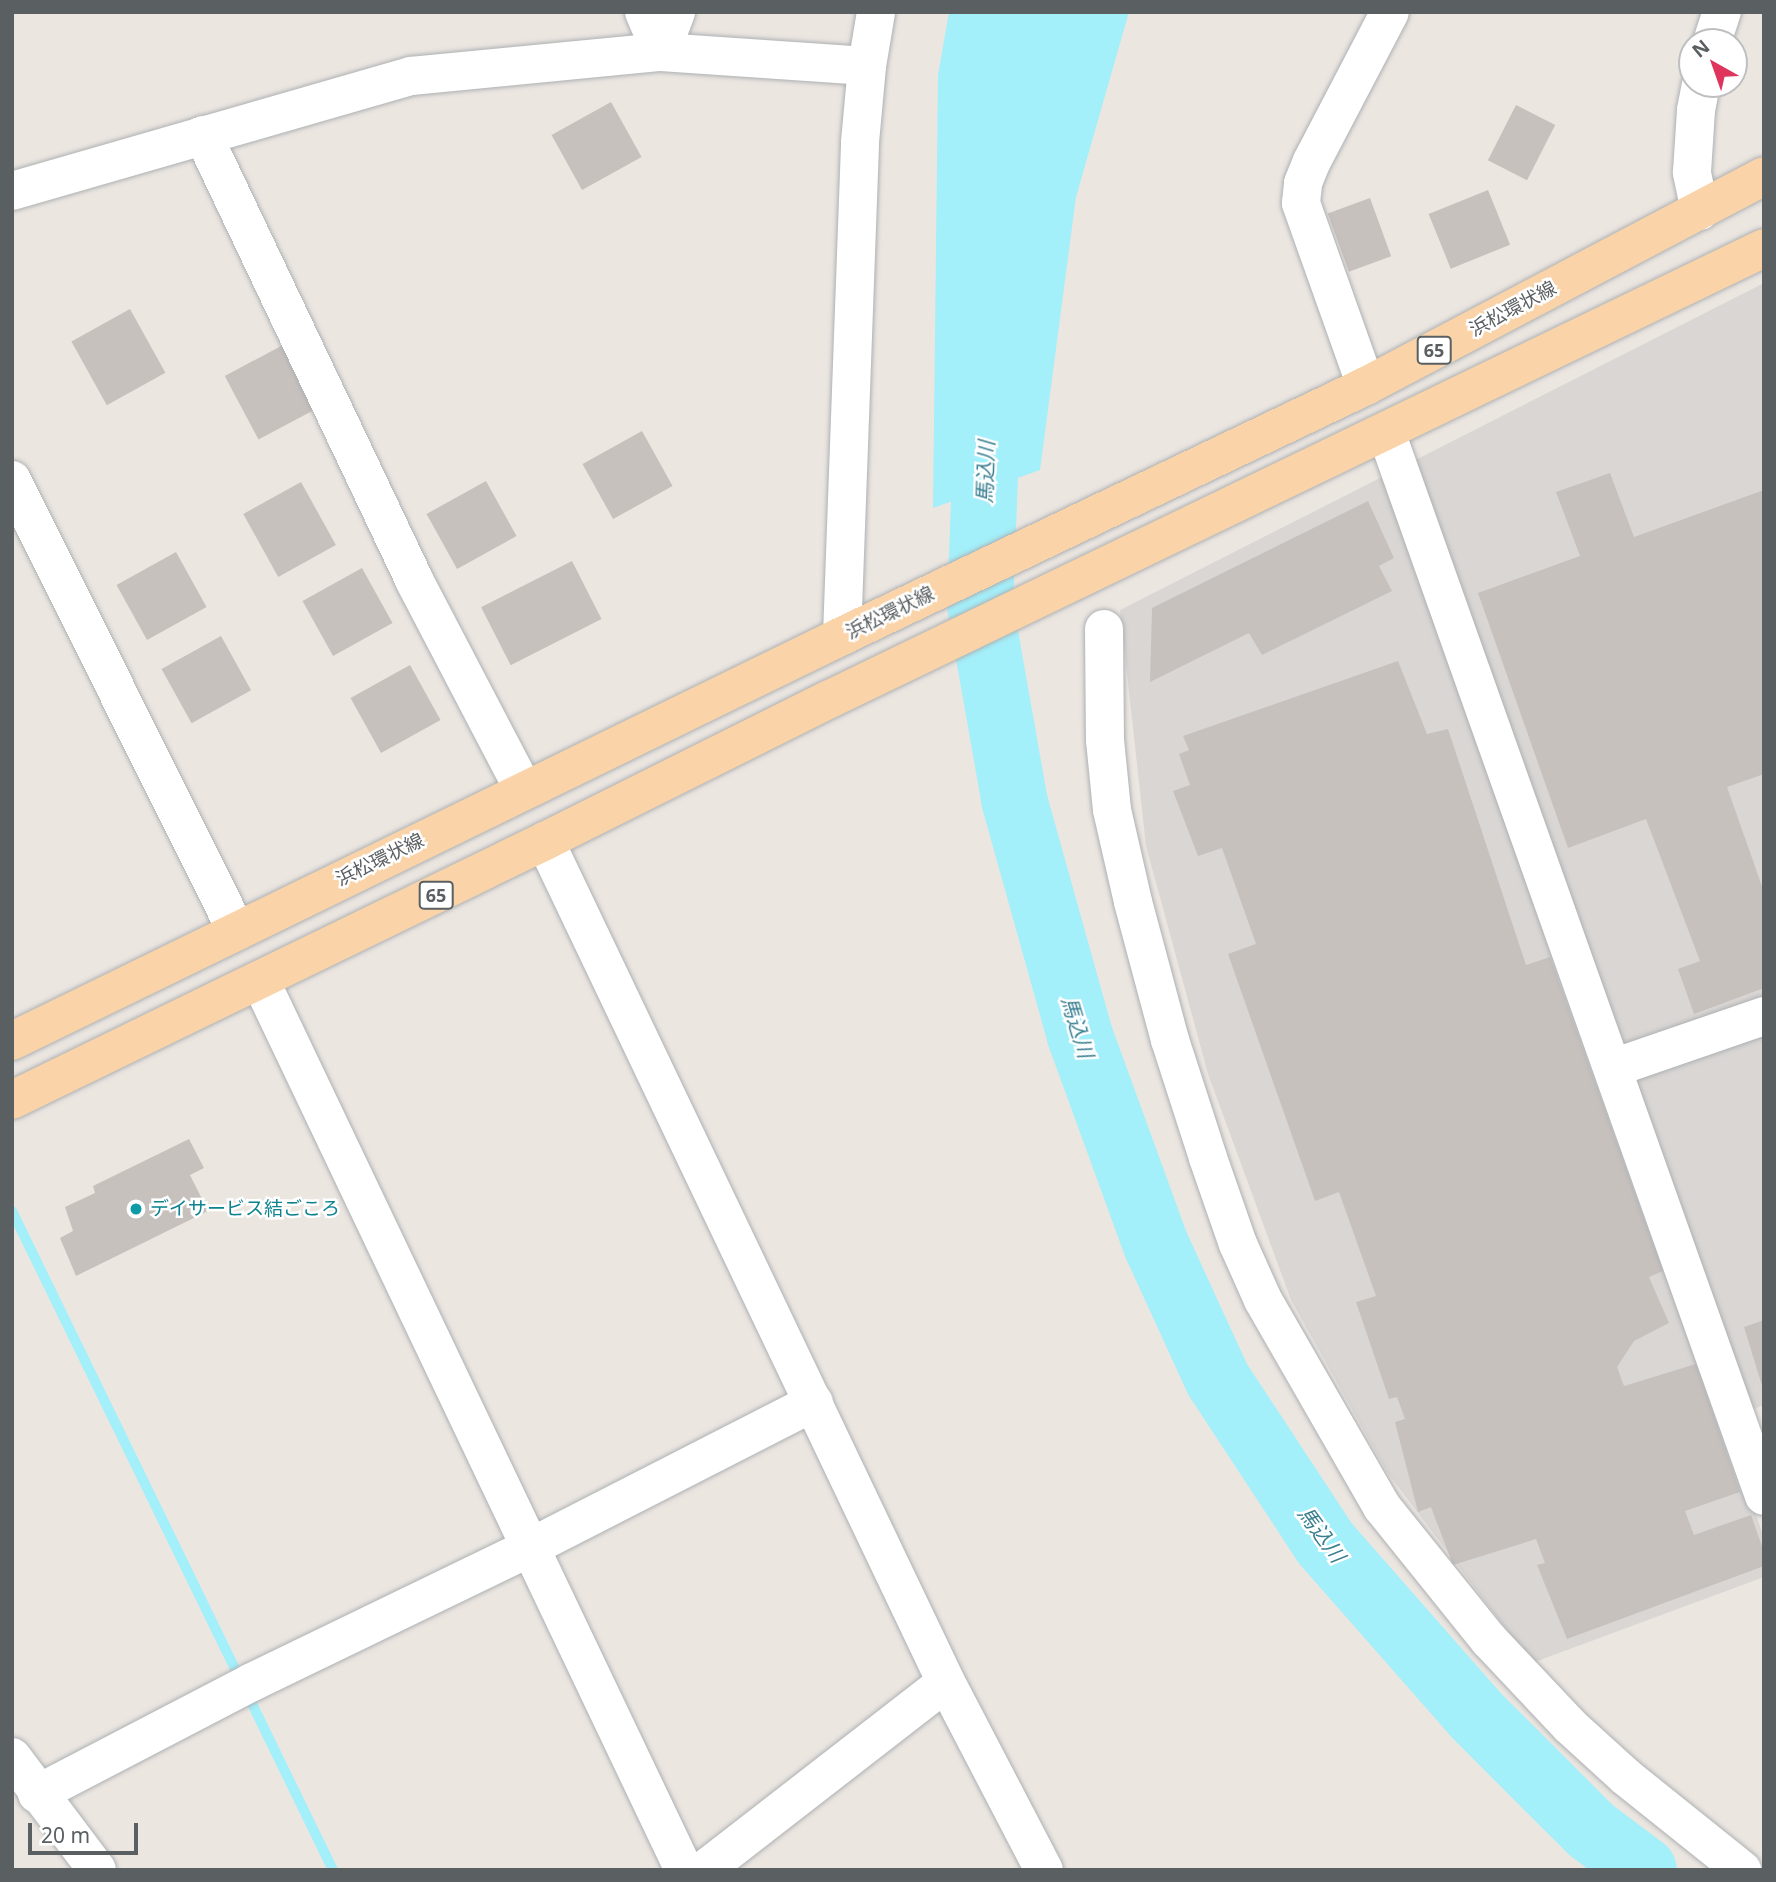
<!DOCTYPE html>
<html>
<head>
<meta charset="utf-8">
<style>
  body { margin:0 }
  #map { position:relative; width:1776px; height:1882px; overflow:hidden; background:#ece6e1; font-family:"Noto Sans","Noto Sans JP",sans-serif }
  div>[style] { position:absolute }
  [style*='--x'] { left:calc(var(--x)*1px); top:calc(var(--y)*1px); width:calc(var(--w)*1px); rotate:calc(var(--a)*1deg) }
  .industrial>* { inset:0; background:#dad6d4 }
  .water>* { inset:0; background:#a3effa }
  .stream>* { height:10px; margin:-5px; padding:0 5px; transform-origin:5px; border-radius:5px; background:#a3effa }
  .river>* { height:66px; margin:-33px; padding:0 33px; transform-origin:33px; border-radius:33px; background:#a3effa }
  .building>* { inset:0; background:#c7c1be; transform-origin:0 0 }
  .roads { filter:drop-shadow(0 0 2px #adb1b3) drop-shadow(0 0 2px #adb1b3) }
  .minor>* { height:38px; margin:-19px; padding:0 19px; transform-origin:19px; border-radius:19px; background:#fff }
  .major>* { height:38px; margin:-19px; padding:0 19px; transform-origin:19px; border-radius:19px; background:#fad4a8 }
  .dots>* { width:19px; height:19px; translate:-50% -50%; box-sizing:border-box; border:4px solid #fff; border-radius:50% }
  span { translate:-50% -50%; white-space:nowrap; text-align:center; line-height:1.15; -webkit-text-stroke:5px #fff; paint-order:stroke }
  .shield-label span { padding:2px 5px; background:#fff; border:2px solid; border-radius:5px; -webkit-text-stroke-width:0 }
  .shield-label { font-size:18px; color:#5a5f61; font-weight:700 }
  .street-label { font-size:19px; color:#5a5f61 }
  .culture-label { font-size:19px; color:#0d838f }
  .left { translate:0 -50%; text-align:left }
  .water-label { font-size:21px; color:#3a7f91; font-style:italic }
  .frame { position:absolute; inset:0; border:14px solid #5a5f61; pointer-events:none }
  .north { position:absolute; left:1678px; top:28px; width:70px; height:70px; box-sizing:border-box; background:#fff; border:2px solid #bdbfc0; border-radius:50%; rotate:320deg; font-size:19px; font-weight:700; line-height:28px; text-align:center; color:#5a5f61 }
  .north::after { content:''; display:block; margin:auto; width:24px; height:32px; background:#df345b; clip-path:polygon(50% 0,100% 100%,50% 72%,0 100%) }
  .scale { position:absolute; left:28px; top:1823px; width:110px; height:32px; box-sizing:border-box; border:4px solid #5a5f61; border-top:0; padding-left:9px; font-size:21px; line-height:24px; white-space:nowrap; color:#5a5f61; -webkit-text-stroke:5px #fff; paint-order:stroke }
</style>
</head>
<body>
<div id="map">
  <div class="industrial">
    <i style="clip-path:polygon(1764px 283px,1764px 1405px,1724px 1420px,1764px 1538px,1764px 1577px,1532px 1663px,1387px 1472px,1291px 1300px,1208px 1074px,1146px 846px,1120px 610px)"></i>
  </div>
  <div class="water">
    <i style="clip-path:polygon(949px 12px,1129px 12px,1076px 197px,1040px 470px,933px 508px,938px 75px)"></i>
  </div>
  <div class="stream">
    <i style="--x:12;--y:1211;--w:733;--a:64.03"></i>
  </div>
  <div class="river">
    <i style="--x:988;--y:399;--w:206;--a:92.2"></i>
    <i style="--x:980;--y:605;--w:201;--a:80"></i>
    <i style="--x:1015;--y:803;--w:242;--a:74.4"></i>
    <i style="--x:1080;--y:1036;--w:225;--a:70"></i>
    <i style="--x:1157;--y:1247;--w:146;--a:65.4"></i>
    <i style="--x:1218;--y:1380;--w:195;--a:56.7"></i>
    <i style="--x:1325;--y:1543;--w:229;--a:48.7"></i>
    <i style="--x:1476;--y:1715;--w:163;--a:45"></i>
    <i style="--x:1591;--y:1830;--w:66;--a:37"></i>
  </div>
  <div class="building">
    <i style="left:611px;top:102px;width:63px;height:68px;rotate:61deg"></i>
    <i style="left:1516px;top:105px;width:44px;height:62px;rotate:27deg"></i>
    <i style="left:1488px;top:190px;width:59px;height:64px;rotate:68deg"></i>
    <i style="left:1370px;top:198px;width:62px;height:45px;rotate:70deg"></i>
    <i style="left:130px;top:309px;width:73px;height:67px;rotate:61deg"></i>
    <i style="left:283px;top:345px;width:72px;height:66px;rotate:62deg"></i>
    <i style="left:642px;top:431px;width:63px;height:68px;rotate:61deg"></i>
    <i style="clip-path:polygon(1610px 473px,1634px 537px,1764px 490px,1764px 774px,1727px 787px,1764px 892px,1764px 988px,1694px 1014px,1678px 969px,1700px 961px,1646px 819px,1568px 848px,1478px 593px,1580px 556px,1556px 492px)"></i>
    <i style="left:486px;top:481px;width:63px;height:68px;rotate:61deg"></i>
    <i style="left:301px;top:482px;width:72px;height:66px;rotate:61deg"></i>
    <i style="clip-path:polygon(1368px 501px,1394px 558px,1379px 566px,1392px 591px,1262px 655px,1249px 633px,1150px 682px,1152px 608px)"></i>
    <i style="left:176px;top:552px;width:63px;height:68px;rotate:61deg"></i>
    <i style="left:572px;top:561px;width:65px;height:102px;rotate:63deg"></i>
    <i style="left:362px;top:568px;width:63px;height:68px;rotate:61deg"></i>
    <i style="left:221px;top:636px;width:62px;height:68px;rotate:61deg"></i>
    <i style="clip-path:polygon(1398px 661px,1427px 734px,1448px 729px,1526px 965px,1550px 957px,1663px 1271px,1649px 1277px,1669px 1323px,1634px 1341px,1617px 1367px,1624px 1386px,1696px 1364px,1740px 1492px,1685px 1511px,1694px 1535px,1751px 1515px,1764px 1552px,1764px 1566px,1567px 1639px,1537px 1565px,1545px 1563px,1536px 1539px,1453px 1565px,1431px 1507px,1418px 1512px,1395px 1422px,1405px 1419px,1397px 1397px,1389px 1399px,1356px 1302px,1376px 1296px,1339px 1192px,1315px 1201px,1228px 954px,1256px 944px,1222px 848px,1198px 856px,1173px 791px,1190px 785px,1179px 754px,1189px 750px,1183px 736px)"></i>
    <i style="left:410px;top:665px;width:63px;height:68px;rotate:61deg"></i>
    <i style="clip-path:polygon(189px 1139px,204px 1168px,190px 1175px,208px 1211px,76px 1276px,60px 1238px,73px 1231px,65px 1207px,95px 1193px,93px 1186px)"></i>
    <i style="clip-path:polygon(1764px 1320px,1764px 1389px,1763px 1389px,1744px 1327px)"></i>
  </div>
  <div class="roads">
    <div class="minor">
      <i style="--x:644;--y:12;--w:43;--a:67"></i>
      <i style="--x:1712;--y:42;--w:32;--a:-72"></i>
      <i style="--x:661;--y:52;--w:43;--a:-69.4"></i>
      <i style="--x:203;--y:135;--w:492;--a:64.6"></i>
      <i style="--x:414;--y:580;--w:237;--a:62.4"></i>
      <i style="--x:12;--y:191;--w:415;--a:-16.1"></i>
      <i style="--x:411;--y:76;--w:251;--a:-5.5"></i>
      <i style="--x:661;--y:52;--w:206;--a:3.9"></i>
      <i style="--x:1700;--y:211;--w:40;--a:-102"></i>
      <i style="--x:1692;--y:172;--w:62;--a:-86.3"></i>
      <i style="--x:1696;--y:110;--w:26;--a:-79"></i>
      <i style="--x:1366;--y:386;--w:194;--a:-109.6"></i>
      <i style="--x:1301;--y:203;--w:20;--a:-84"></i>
      <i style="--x:1303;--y:183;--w:24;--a:-68"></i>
      <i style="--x:1312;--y:161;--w:168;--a:-62.4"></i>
      <i style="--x:1386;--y:432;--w:1129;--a:70.44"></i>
      <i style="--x:12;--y:480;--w:503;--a:63.54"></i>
      <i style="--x:1104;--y:629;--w:111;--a:89.5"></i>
      <i style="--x:1105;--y:740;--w:70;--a:84.3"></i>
      <i style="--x:1112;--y:810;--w:94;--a:77.1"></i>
      <i style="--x:1133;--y:902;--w:143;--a:75"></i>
      <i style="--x:1170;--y:1040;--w:124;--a:72.1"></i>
      <i style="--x:1208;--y:1158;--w:91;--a:70.8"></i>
      <i style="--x:1238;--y:1244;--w:61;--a:65.9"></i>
      <i style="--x:1263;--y:1300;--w:239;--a:60.1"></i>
      <i style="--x:1382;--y:1507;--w:171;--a:51.2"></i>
      <i style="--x:1489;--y:1640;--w:118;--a:46.7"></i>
      <i style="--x:1570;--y:1726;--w:76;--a:42.3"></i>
      <i style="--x:1626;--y:1777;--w:149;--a:38.7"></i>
      <i style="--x:842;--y:636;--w:494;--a:-87.9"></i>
      <i style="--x:860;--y:142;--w:76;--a:-84.7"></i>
      <i style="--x:867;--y:66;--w:55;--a:-80.5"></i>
      <i style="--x:545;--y:841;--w:932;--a:64.51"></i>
      <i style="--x:946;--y:1682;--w:212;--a:62.5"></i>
      <i style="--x:260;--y:980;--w:986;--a:64.53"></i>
      <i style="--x:1613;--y:1068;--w:160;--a:-19"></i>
      <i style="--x:12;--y:1757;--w:141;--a:53"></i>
      <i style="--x:37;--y:1794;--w:242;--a:-27.5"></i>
      <i style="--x:252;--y:1682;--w:308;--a:-25.8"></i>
      <i style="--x:529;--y:1548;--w:320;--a:-27.1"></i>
      <i style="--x:704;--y:1870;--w:306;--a:-37.8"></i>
    </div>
    <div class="major">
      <i style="--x:12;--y:1041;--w:924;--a:-26.01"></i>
      <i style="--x:842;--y:636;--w:581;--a:-25.51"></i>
      <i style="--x:1366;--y:386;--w:450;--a:-27.8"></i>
      <i style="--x:12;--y:1100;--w:593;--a:-25.92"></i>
      <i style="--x:545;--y:841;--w:318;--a:-26.5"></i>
      <i style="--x:830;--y:699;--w:1037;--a:-25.77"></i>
    </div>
  </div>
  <div class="dots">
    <i style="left:136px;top:1209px;background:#0f9aa8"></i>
  </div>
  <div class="shield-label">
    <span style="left:1434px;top:350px">65</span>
    <span style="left:436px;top:895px">65</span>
  </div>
  <div class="street-label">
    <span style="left:1513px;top:309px;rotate:-28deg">浜松環状線</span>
    <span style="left:890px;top:613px;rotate:-26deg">浜松環状線</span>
    <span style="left:380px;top:860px;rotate:-26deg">浜松環状線</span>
  </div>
  <div class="culture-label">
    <span class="left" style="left:150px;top:1209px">デイサービス結ごころ</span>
  </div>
  <div class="water-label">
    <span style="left:985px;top:472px;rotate:-88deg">馬込川</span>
    <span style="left:1078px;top:1027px;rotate:73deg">馬込川</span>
    <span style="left:1322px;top:1534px;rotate:54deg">馬込川</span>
  </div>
  <div class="frame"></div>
  <div class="north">N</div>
  <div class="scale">20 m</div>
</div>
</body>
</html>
